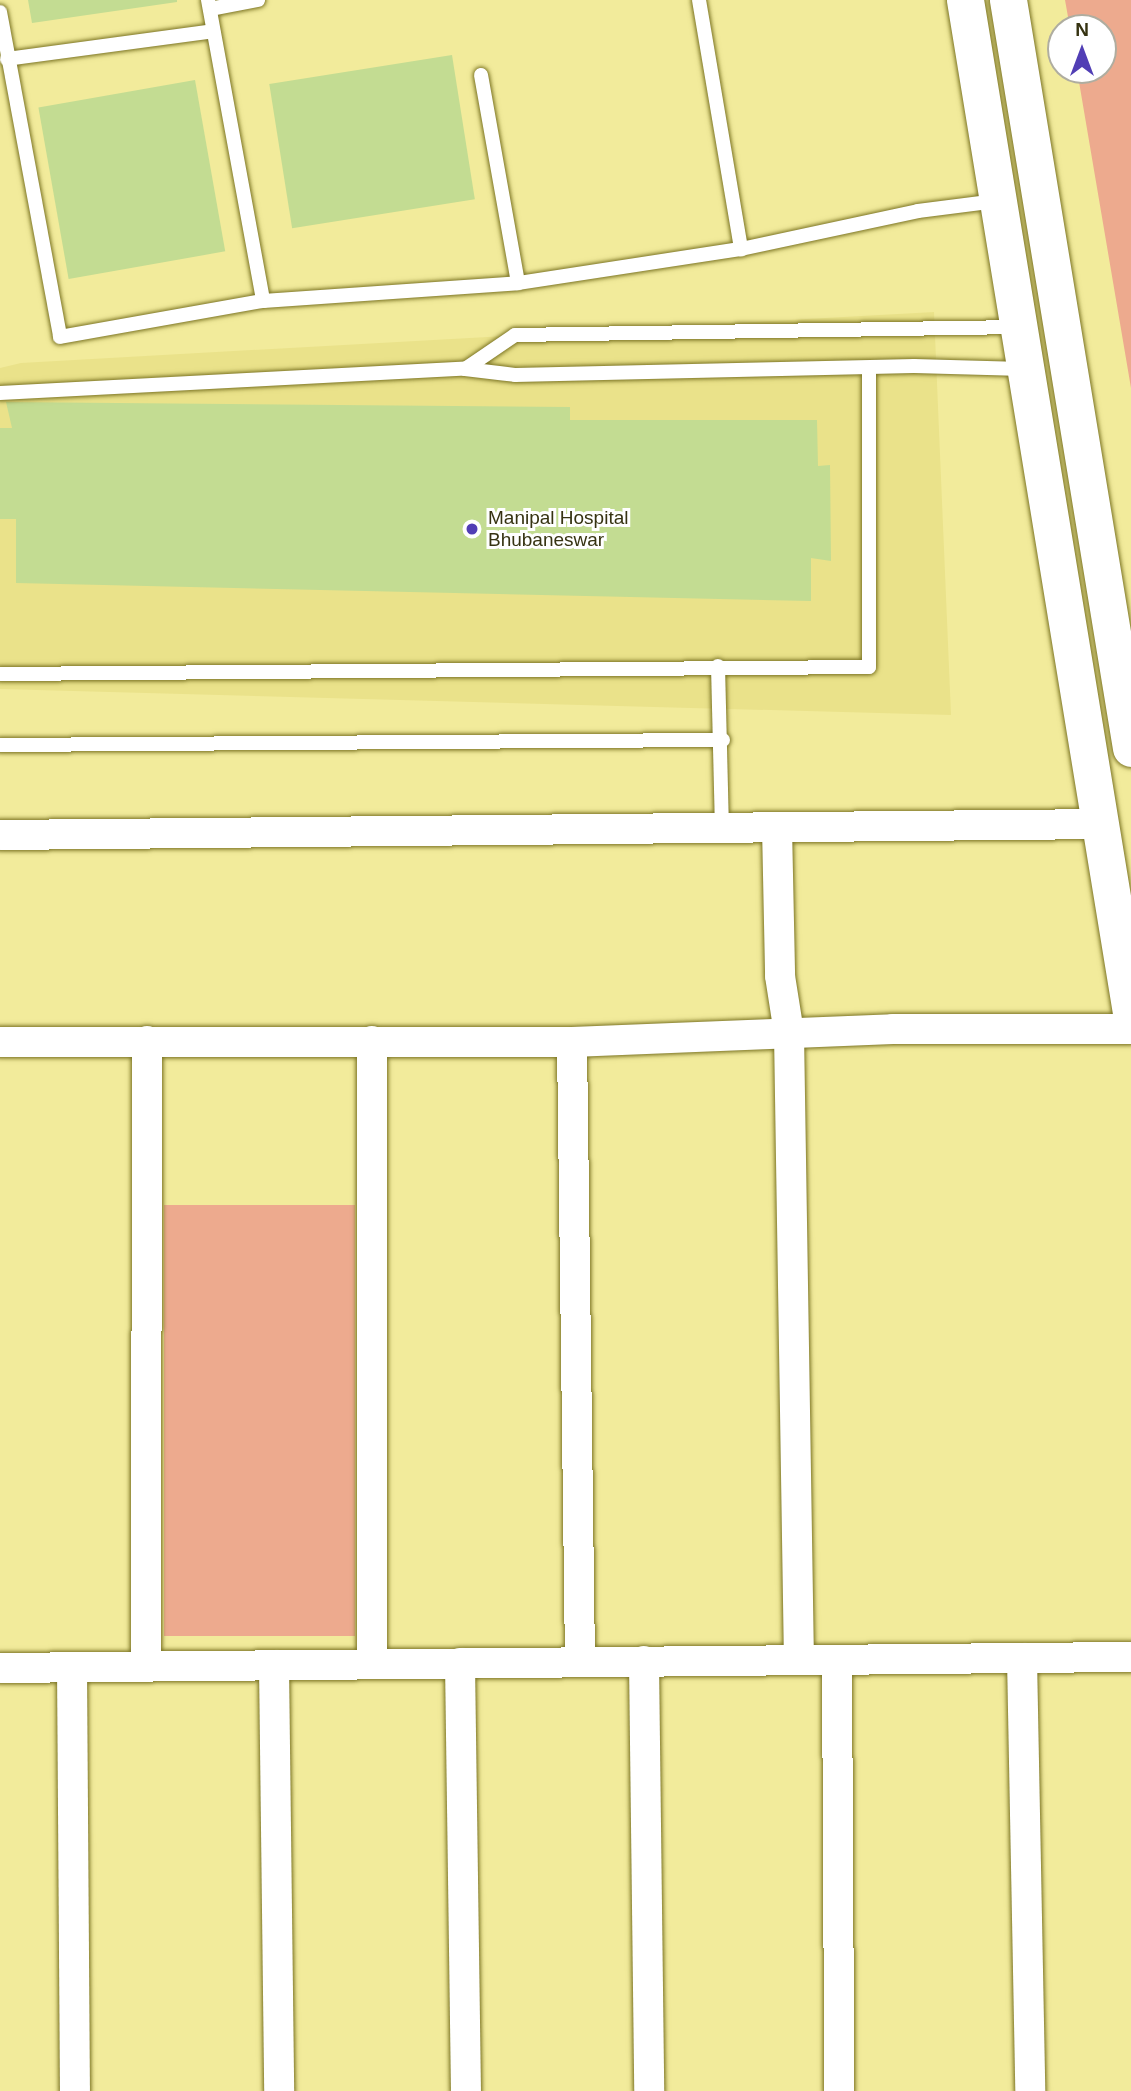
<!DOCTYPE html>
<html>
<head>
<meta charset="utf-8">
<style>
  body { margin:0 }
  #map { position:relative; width:1131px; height:2091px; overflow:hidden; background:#f2eb9b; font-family:Helvetica,sans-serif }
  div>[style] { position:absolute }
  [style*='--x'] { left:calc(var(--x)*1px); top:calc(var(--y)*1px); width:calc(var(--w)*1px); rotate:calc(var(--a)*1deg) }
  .built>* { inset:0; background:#eae28a }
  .green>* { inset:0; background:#edaa8e; transform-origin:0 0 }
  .building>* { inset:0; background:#c3dc92; transform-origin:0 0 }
  .roads { filter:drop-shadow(0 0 2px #7c7524) drop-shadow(0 0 2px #7c7524) }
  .service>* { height:14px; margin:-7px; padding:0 7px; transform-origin:7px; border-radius:7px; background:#fff }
  .minor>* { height:30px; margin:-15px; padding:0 15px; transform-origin:15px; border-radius:15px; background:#fff }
  .tertiary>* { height:37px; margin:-18.5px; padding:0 18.5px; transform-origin:18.5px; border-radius:18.5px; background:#fff }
  .dots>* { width:19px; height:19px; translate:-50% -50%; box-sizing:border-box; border:4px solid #fff; border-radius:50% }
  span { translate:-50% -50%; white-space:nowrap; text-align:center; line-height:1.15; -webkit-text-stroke:6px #fff; paint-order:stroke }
  .poi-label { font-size:19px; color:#363312 }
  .left { translate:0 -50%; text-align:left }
  .north { position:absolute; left:1047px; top:14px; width:70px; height:70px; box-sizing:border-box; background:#fff; border:2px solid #afada0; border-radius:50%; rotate:0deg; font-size:19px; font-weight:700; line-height:28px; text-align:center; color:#363312 }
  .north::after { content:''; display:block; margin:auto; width:24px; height:32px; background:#513eb5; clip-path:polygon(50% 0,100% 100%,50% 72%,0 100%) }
</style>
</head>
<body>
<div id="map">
  <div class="built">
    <i style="clip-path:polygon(934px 312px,951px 715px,0 689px,0 368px,21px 363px)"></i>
  </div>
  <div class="green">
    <i style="clip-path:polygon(1065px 0,1131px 0,1131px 388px,1077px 70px,1103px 70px,1103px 28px,1070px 28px)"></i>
    <i style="left:164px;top:1205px;width:191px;height:431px"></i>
  </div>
  <div class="building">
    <i style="clip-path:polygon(28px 0,177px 0,177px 2px,32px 23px)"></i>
    <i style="left:452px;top:55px;width:146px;height:185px;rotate:81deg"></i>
    <i style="left:195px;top:80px;width:174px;height:159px;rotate:80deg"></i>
    <i style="clip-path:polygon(6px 402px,570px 407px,570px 420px,817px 420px,818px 466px,830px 465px,831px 561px,811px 558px,811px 601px,16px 583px,16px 519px,0 519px,0 428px,12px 428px)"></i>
  </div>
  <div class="roads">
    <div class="service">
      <i style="--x:208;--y:0;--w:306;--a:79.6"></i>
      <i style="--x:699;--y:0;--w:253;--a:80.4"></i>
      <i style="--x:210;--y:9;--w:49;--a:-10.6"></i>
      <i style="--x:0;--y:12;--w:330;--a:79.5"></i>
      <i style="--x:60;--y:337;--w:206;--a:-10.1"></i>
      <i style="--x:263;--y:301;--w:256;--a:-4"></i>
      <i style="--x:518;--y:283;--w:226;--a:-8.7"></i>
      <i style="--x:741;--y:249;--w:181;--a:-12.1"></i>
      <i style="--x:918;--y:211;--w:79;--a:-7.3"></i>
      <i style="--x:7;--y:59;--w:208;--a:-7.7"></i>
      <i style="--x:481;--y:75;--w:211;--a:79.9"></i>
      <i style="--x:465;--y:369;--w:60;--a:-34.2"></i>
      <i style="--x:515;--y:335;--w:503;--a:-0.91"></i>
      <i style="--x:0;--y:393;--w:466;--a:-3"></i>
      <i style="--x:465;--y:369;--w:50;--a:6.8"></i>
      <i style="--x:515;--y:375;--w:399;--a:-1.3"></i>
      <i style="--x:914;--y:366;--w:110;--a:1.6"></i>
      <i style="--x:718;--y:666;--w:161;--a:88.6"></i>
      <i style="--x:0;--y:674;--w:869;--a:-0.46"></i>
      <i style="--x:869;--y:667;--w:299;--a:-90"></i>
      <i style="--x:0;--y:745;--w:723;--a:-0.4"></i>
    </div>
    <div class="minor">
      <i style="--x:777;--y:827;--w:149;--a:88.8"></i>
      <i style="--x:780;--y:976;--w:58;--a:81"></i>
      <i style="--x:789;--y:1033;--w:627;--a:89.09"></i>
      <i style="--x:0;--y:835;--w:1100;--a:-0.57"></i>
      <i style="--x:372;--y:1041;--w:623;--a:90"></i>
      <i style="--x:0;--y:1042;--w:572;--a:0"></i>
      <i style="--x:572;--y:1042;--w:321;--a:-2.3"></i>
      <i style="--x:893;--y:1029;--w:238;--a:0"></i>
      <i style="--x:572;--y:1042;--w:620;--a:89.26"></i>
      <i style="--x:1022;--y:1658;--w:433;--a:88.9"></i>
      <i style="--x:837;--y:1660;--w:431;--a:89.7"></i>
      <i style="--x:644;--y:1661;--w:430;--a:89.3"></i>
      <i style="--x:460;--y:1663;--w:428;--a:89.2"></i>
      <i style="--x:274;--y:1665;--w:426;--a:89.3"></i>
      <i style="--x:146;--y:1666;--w:625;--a:-89.91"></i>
      <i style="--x:72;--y:1667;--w:424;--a:89.6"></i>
      <i style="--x:0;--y:1668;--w:1131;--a:-0.56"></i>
    </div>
    <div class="tertiary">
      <i style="--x:965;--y:0;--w:1027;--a:80.69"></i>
      <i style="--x:1008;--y:0;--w:758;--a:80.66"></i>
    </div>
  </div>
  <div class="dots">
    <i style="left:472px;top:529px;background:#513eb5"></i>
  </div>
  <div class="poi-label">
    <span class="left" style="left:488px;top:529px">Manipal Hospital<br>Bhubaneswar</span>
  </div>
  <div class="north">N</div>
</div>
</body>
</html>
